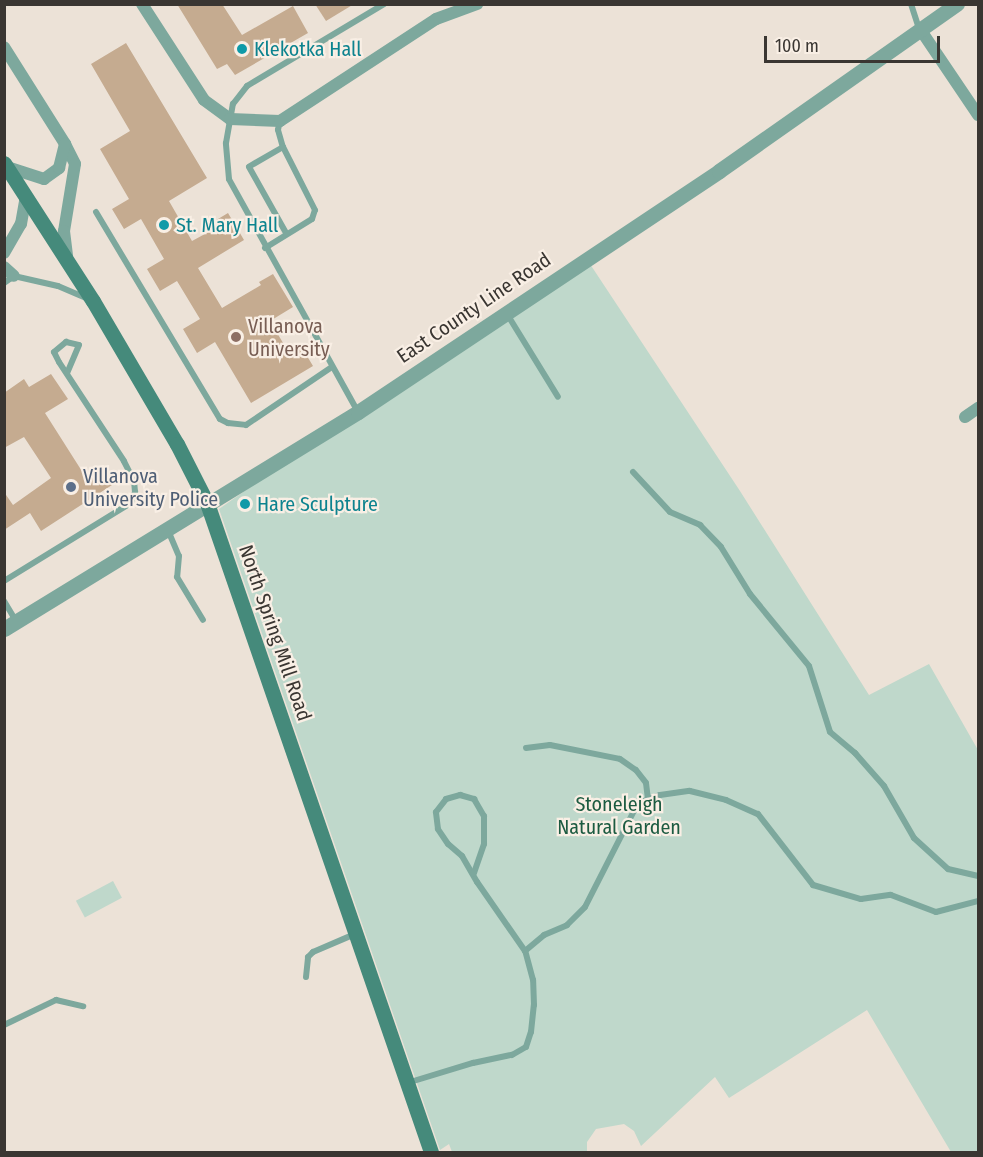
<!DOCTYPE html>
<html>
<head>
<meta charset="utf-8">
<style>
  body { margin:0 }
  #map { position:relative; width:983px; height:1157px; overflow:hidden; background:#ece2d7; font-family:"Fira Sans Condensed",sans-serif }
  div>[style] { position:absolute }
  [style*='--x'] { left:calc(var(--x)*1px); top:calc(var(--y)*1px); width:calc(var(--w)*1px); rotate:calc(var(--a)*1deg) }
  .green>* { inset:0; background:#bfd8cb; transform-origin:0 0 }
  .building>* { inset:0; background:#c5ab90 }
  .service>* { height:6px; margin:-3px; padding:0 3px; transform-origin:3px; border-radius:3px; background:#7da89d }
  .minor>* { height:12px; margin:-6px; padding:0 6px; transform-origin:6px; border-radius:6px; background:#7da89d }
  .tertiary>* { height:15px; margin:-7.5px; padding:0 7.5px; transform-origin:7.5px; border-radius:7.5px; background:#7da89d }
  .secondary>* { height:15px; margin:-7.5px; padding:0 7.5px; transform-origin:7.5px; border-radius:7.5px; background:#458a7b }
  .dots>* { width:16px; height:16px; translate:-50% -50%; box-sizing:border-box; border:3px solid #f9efe5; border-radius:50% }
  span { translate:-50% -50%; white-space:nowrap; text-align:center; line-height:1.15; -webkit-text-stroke:4.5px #f9efe5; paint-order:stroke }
  .culture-label { font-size:20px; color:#0d838f }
  .left { translate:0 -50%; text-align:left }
  .street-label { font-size:20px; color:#3a3632 }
  .education-label { font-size:20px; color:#785e54 }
  .service-label { font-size:20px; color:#4e5e75 }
  .park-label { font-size:20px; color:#1c5b41 }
  .frame { position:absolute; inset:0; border:6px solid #3a3632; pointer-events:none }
  .scale { position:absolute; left:764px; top:36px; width:176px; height:27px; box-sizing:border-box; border:3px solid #3a3632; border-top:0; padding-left:8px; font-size:18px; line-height:21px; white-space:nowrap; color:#3a3632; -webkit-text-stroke:4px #f9efe5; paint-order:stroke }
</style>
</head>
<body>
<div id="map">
  <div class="green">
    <i style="clip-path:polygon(590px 264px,740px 491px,869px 695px,929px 664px,978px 750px,978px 1152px,951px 1152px,867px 1010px,729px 1098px,715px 1077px,641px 1146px,634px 1131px,624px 1124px,596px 1129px,587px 1142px,587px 1152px,452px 1152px,449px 1144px,440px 1150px,219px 509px,306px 448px)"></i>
    <i style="left:113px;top:881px;width:19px;height:42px;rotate:62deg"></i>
  </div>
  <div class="building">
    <i style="clip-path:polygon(177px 4px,222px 4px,242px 35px,293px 6px,308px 33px,235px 75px,227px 64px,217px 69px)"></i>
    <i style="clip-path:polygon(315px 4px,354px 4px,326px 21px)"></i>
    <i style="clip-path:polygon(126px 43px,207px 178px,169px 201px,192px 241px,216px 228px,213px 222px,228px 213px,244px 240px,198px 268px,222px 308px,261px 285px,259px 282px,273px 274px,293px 307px,270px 321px,289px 353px,301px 346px,313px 366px,251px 403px,215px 342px,197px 353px,183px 329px,200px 319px,177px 281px,160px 291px,147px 269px,164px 259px,141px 219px,124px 229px,112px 209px,129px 199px,100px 149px,130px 131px,91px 64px)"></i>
    <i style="clip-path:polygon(51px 374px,68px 399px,45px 413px,85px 476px,101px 466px,112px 485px,41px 531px,30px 513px,4px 530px,4px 492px,13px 505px,51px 478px,24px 437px,4px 448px,4px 393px,24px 379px,29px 387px)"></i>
  </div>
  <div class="service">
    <i style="--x:911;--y:4;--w:25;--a:72"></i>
    <i style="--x:280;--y:121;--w:9;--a:103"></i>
    <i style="--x:278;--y:130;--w:18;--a:74"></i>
    <i style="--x:96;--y:212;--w:241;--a:59.1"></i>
    <i style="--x:220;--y:419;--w:9;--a:27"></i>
    <i style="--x:228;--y:423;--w:18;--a:6"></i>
    <i style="--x:246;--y:425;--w:104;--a:-34"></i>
    <i style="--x:265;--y:248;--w:55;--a:-31.7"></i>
    <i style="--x:312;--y:219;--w:9;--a:-72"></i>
    <i style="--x:315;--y:210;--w:71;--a:-116.9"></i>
    <i style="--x:283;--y:147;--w:39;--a:150"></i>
    <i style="--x:249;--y:167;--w:76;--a:60.7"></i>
    <i style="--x:4;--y:283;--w:12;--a:-35"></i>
    <i style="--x:14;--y:276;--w:45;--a:12.8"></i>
    <i style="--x:58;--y:286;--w:33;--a:23"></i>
    <i style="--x:507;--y:314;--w:97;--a:58.4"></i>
    <i style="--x:358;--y:412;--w:266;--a:-119"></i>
    <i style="--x:229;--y:179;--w:36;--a:-95"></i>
    <i style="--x:226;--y:143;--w:40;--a:-80"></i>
    <i style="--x:233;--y:104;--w:23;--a:-52"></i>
    <i style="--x:247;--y:86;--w:160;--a:-30.9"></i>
    <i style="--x:633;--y:472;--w:54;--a:47.2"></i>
    <i style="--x:670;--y:512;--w:33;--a:23"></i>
    <i style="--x:700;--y:525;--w:30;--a:46"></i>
    <i style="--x:721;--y:547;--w:55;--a:58.3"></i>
    <i style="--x:750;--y:594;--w:93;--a:50.7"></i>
    <i style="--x:809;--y:666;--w:69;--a:72.3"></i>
    <i style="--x:830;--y:732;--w:33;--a:40"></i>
    <i style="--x:855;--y:753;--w:44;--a:48.7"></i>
    <i style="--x:884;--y:786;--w:60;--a:60"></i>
    <i style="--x:914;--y:838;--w:46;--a:42.4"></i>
    <i style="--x:948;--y:869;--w:31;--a:13"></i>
    <i style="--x:167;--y:528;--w:30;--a:67"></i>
    <i style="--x:179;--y:556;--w:21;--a:95"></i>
    <i style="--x:177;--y:577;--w:50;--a:58.8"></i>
    <i style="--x:4;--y:581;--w:149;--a:-31.6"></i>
    <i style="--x:131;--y:503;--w:12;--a:-70"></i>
    <i style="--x:135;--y:492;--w:11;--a:-95"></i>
    <i style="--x:134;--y:481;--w:22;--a:-117"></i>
    <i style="--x:124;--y:461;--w:118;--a:-123.3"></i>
    <i style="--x:59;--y:362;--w:11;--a:-117"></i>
    <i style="--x:54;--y:352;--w:16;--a:-40"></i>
    <i style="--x:66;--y:342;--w:13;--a:13"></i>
    <i style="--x:79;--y:345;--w:30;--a:113"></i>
    <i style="--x:4;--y:601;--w:23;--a:59"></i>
    <i style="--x:526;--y:748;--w:24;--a:-7"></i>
    <i style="--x:550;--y:745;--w:71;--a:11.3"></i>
    <i style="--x:620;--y:759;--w:19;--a:35"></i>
    <i style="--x:636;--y:770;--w:16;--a:52"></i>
    <i style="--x:646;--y:783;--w:17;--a:83"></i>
    <i style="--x:525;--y:951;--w:25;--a:-40"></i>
    <i style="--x:544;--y:935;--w:25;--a:-23"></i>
    <i style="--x:567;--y:925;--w:25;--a:-45"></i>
    <i style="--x:585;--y:907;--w:117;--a:-63"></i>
    <i style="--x:638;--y:803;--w:23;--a:-20"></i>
    <i style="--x:660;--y:795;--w:30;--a:-8"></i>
    <i style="--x:690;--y:791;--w:37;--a:14"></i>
    <i style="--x:726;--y:800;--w:35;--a:24"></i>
    <i style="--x:758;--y:814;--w:90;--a:52.2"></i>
    <i style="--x:813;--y:885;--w:50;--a:16.3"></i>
    <i style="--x:861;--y:899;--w:30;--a:-8"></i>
    <i style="--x:891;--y:895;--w:48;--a:20.7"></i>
    <i style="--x:936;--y:912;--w:43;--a:-14.7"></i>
    <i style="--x:306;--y:977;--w:20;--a:-84"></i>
    <i style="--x:308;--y:957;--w:7;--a:-45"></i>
    <i style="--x:313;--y:952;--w:46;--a:-23.2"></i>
    <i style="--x:4;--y:1025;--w:58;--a:-25.7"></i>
    <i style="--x:56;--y:1000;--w:28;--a:13"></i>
    <i style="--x:407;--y:1083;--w:69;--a:-16.9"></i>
    <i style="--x:473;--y:1063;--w:40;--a:-12"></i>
    <i style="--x:512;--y:1055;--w:16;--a:-30"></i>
    <i style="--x:526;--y:1047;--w:16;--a:-72"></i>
    <i style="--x:531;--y:1032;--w:27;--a:-84"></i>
    <i style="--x:534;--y:1005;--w:25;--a:-92"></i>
    <i style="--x:533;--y:980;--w:30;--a:-105"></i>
    <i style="--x:525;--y:951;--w:84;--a:-124.8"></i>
    <i style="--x:477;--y:882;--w:30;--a:-120"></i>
    <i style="--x:462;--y:856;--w:18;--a:-139"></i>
    <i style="--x:448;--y:844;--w:18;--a:-124"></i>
    <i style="--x:438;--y:829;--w:17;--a:-97"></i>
    <i style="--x:436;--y:812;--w:16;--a:-52"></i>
    <i style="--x:446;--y:799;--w:15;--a:-16"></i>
    <i style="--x:460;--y:795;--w:15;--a:16"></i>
    <i style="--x:474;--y:799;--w:20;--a:60"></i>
    <i style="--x:484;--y:816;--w:28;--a:90"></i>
    <i style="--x:484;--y:844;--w:31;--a:109"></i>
  </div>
  <div class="minor">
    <i style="--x:142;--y:4;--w:114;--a:57.1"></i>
    <i style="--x:204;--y:100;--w:32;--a:36"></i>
    <i style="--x:230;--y:119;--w:50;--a:2.3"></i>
    <i style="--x:280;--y:121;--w:186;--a:-33.2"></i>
    <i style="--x:436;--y:19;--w:44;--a:-20.1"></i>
    <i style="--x:920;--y:29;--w:104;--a:56"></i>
    <i style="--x:4;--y:47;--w:115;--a:57.8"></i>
    <i style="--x:65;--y:144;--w:22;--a:63"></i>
    <i style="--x:75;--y:164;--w:68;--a:99.3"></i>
    <i style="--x:64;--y:231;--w:25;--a:83"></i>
    <i style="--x:7;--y:167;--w:39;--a:18"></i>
    <i style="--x:44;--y:179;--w:19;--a:-36"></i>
    <i style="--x:59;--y:168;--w:25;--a:-76"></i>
    <i style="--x:4;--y:253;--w:34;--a:-60"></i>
    <i style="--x:21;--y:224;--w:28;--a:-80"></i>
    <i style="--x:4;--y:267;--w:13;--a:42"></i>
    <i style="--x:965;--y:417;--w:16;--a:-35"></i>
  </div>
  <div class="tertiary">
    <i style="--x:4;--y:629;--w:415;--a:-31.5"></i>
    <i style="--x:358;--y:412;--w:434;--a:-33.7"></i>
    <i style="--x:719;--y:171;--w:291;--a:-35.1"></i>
  </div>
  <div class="secondary">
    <i style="--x:4;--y:163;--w:164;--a:57.2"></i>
    <i style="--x:93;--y:301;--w:166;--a:59.6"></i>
    <i style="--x:177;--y:444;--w:66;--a:63"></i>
    <i style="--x:207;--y:503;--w:687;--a:70.96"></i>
  </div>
  <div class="dots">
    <i style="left:242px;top:49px;background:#0f9aa8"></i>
    <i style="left:164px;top:225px;background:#0f9aa8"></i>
    <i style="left:236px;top:337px;background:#8d6e63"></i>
    <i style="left:71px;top:487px;background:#5c6f8a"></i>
    <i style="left:245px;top:504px;background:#0f9aa8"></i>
  </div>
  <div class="culture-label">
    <span class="left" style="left:254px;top:49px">Klekotka Hall</span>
    <span class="left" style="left:176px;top:225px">St. Mary Hall</span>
    <span class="left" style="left:257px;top:504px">Hare Sculpture</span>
  </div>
  <div class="street-label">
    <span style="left:474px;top:308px;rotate:-34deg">East County Line Road</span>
    <span style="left:275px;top:633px;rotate:71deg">North Spring Mill Road</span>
  </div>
  <div class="education-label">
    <span class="left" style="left:248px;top:338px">Villanova<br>University</span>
  </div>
  <div class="service-label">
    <span class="left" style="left:83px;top:488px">Villanova<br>University Police</span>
  </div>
  <div class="park-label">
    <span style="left:619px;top:816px">Stoneleigh<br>Natural Garden</span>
  </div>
  <div class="frame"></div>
  <div class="scale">100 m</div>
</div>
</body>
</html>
